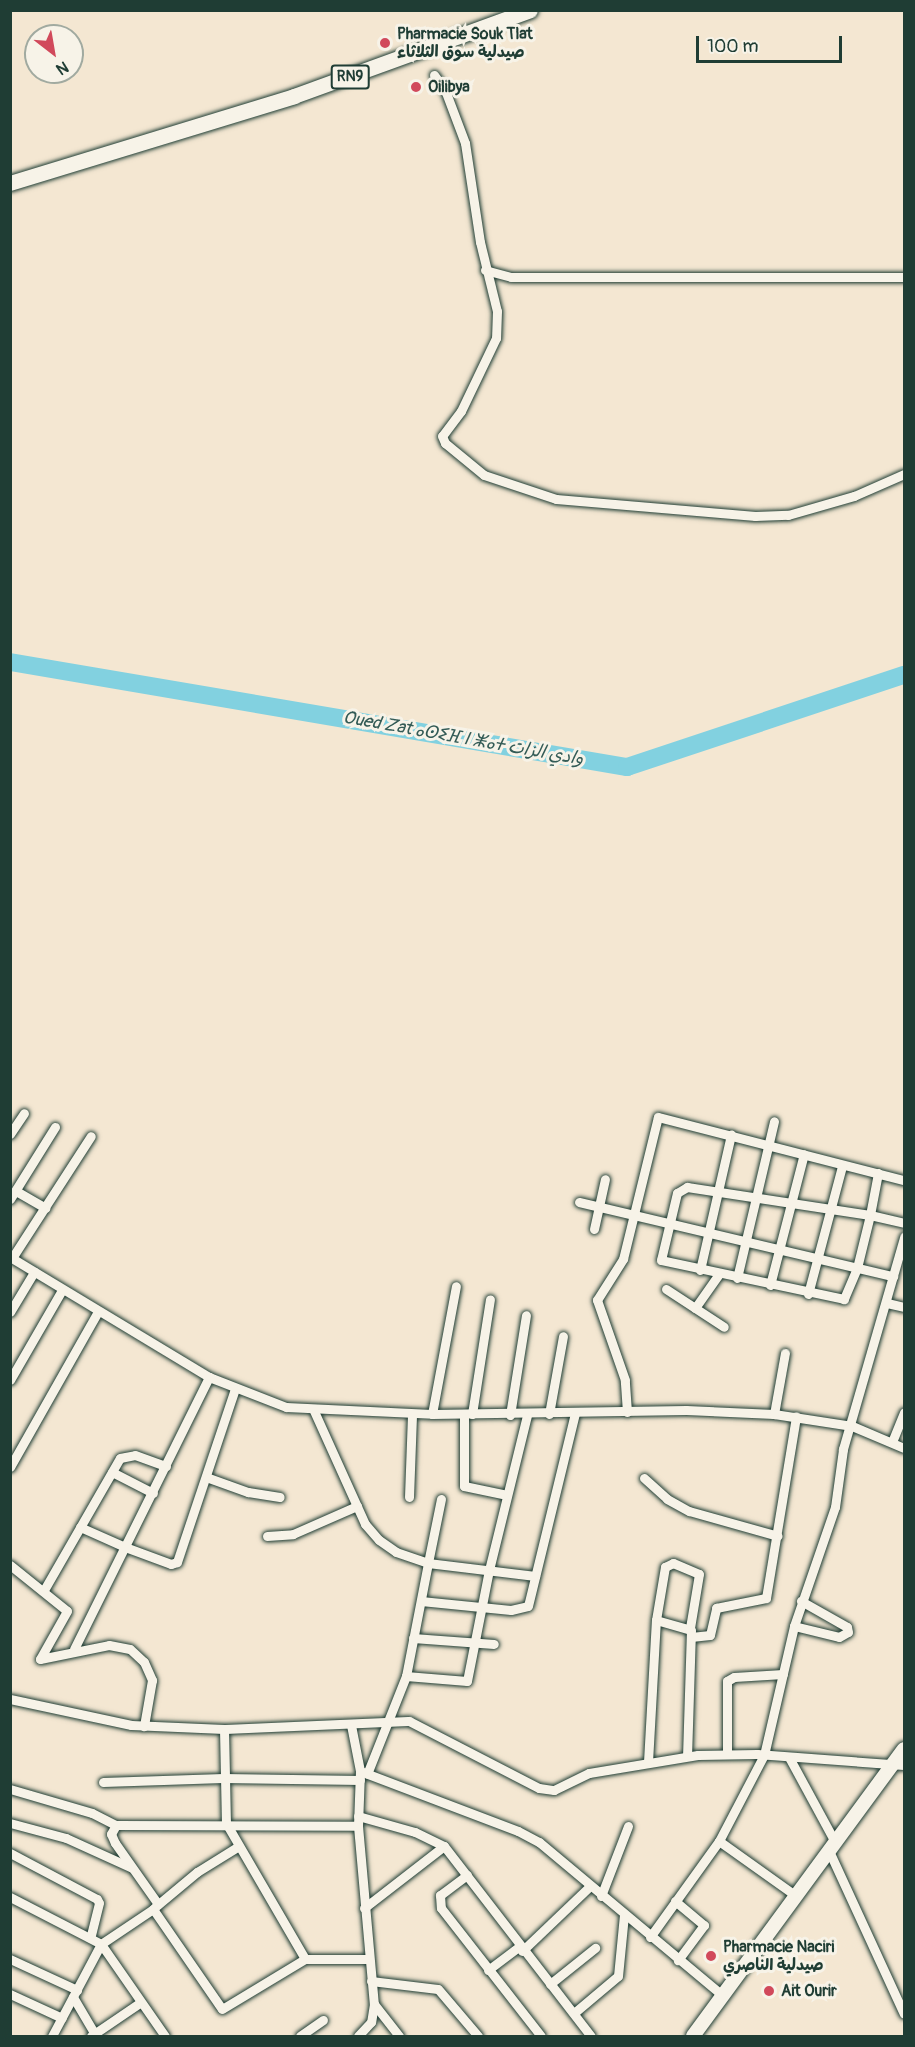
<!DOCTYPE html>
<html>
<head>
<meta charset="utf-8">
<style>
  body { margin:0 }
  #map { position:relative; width:915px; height:2047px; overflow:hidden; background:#f4e7d2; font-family:Pangolin,"Playpen Sans Arabic","Noto Sans Tifinagh",sans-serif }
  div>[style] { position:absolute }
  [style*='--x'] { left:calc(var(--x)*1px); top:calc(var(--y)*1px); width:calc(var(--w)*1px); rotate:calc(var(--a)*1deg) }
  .river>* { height:18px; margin:-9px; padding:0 9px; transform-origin:9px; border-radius:9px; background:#82d1e0 }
  .roads { filter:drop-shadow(0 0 2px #1f3d34) drop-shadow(0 0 2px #1f3d34) }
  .street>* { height:9px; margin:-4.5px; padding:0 4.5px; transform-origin:4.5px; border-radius:4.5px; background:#f7f3e8 }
  .secondary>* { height:14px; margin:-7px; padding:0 7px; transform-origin:7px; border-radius:7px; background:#f7f3e8 }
  .primary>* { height:15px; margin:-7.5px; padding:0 7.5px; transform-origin:7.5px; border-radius:7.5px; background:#f7f3e8 }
  .dots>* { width:16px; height:16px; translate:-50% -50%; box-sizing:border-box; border:3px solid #f7f3e8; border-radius:50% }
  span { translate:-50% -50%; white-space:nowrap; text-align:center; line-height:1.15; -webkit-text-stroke:6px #f7f3e8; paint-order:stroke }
  .shield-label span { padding:2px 4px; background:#f7f3e8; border:2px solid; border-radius:4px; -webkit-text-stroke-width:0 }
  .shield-label { font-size:15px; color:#1f3d34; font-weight:700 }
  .poi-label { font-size:16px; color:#1f3d34; font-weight:700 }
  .left { translate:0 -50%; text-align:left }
  .water-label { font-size:18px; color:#335b56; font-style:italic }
  .frame { position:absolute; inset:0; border:12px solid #1f3d34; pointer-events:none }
  .north { position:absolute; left:24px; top:24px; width:60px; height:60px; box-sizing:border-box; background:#f7f3e8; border:2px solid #a1aaa0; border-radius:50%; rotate:149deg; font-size:16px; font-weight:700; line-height:24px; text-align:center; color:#1f3d34 }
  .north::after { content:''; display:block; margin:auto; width:21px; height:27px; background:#d1495b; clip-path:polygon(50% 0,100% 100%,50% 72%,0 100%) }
  .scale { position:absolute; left:696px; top:36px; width:146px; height:27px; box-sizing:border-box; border:3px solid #1f3d34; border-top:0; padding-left:8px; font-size:18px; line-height:21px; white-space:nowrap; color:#1f3d34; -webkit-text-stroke:4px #f7f3e8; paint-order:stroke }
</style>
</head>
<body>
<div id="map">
  <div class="river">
    <i style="--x:10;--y:662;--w:626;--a:9.66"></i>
    <i style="--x:627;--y:767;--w:292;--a:-18.4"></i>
  </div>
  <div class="roads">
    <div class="street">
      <i style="--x:434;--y:75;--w:19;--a:54"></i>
      <i style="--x:445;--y:90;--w:57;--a:69.3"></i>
      <i style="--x:465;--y:143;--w:100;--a:81.4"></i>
      <i style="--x:480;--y:242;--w:71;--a:76.2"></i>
      <i style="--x:497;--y:311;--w:27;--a:92"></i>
      <i style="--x:496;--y:338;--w:81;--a:115.6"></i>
      <i style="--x:461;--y:411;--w:31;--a:127"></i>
      <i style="--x:442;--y:436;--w:8;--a:67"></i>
      <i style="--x:445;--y:443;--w:50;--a:39.4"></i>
      <i style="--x:484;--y:475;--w:76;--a:18.4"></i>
      <i style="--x:556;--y:499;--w:200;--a:4.9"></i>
      <i style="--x:755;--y:516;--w:33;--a:-2"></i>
      <i style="--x:788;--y:515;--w:69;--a:-16.1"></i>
      <i style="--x:854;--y:496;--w:55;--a:-23.7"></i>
      <i style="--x:485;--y:270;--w:27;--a:15"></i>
      <i style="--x:511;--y:277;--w:393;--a:0"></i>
      <i style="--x:10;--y:1134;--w:25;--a:-56"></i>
      <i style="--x:878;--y:1173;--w:43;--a:100.8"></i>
      <i style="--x:870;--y:1215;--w:55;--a:103.8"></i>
      <i style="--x:857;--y:1268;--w:34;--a:113"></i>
      <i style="--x:844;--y:1299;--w:187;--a:-168"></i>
      <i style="--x:661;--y:1260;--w:69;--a:-76.6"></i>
      <i style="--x:677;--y:1193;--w:12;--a:-31"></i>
      <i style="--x:687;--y:1187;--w:185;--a:8.7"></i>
      <i style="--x:870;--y:1215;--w:35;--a:13"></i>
      <i style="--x:16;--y:1191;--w:34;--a:30"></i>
      <i style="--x:10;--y:1199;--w:85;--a:-58"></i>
      <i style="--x:579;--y:1202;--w:323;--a:13.3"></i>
      <i style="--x:594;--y:1229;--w:51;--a:-77.6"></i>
      <i style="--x:10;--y:1257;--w:232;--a:31.1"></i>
      <i style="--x:209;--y:1377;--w:83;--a:21.3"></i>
      <i style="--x:286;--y:1407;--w:146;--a:2.7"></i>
      <i style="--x:432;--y:1414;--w:254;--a:-0.9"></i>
      <i style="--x:686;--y:1410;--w:88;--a:2.6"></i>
      <i style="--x:774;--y:1414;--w:79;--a:8.7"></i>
      <i style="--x:852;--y:1426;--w:56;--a:22.9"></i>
      <i style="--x:12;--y:1258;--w:145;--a:-57.1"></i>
      <i style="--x:700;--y:1270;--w:139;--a:-77.1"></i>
      <i style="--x:737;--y:1278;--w:161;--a:-76.7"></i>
      <i style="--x:770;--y:1285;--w:135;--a:-75.5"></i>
      <i style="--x:666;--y:1289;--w:69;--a:33.2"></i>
      <i style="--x:808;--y:1294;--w:132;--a:-75.1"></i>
      <i style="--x:887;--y:1303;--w:17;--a:13"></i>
      <i style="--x:695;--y:1308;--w:42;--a:-54.8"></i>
      <i style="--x:10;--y:1312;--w:47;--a:-59"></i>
      <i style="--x:10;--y:1380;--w:104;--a:-60"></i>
      <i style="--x:314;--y:1411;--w:124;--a:65.7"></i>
      <i style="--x:365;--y:1524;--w:21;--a:49"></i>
      <i style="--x:379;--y:1540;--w:21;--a:35"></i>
      <i style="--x:396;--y:1552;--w:34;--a:19"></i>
      <i style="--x:428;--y:1563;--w:115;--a:101"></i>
      <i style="--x:406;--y:1676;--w:105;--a:111.7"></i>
      <i style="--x:627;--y:1412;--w:32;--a:-94"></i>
      <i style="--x:625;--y:1380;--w:85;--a:-109.3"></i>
      <i style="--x:597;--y:1300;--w:49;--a:-57.6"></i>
      <i style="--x:623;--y:1259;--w:146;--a:-76.2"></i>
      <i style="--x:658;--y:1117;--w:254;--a:14.4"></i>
      <i style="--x:432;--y:1414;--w:130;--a:-79.4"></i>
      <i style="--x:464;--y:1414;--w:72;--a:90"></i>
      <i style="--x:464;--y:1486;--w:44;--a:11.8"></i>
      <i style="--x:472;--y:1414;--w:116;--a:-81.1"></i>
      <i style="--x:549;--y:1414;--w:79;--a:-79.8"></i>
      <i style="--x:774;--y:1414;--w:62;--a:-79.8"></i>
      <i style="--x:510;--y:1415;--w:101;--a:-80.9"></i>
      <i style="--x:892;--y:1442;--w:32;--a:-68"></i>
      <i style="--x:10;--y:1467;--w:177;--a:-60.5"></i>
      <i style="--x:112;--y:1472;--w:46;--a:27.1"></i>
      <i style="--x:206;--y:1477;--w:45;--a:19.7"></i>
      <i style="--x:248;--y:1492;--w:32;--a:9"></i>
      <i style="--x:644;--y:1478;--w:31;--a:42"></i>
      <i style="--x:667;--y:1499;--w:25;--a:29"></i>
      <i style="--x:689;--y:1511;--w:92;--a:15.7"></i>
      <i style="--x:409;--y:1497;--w:83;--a:-87.9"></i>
      <i style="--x:441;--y:1499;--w:65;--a:101.5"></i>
      <i style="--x:428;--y:1563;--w:108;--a:6.9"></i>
      <i style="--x:80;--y:1527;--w:49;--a:24"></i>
      <i style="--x:125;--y:1547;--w:49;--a:20.3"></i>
      <i style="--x:171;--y:1564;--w:6;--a:-18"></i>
      <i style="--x:177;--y:1562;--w:182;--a:-71.5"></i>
      <i style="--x:267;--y:1536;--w:26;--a:-4"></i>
      <i style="--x:293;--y:1534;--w:70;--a:-23.6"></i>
      <i style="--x:10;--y:1565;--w:73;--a:38.9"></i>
      <i style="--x:67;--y:1611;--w:55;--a:119.4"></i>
      <i style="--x:40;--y:1659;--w:70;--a:-11.5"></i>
      <i style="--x:109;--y:1645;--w:21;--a:11"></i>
      <i style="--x:130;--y:1649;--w:19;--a:43"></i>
      <i style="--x:144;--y:1662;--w:20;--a:66"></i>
      <i style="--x:152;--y:1680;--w:47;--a:99.9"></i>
      <i style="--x:44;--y:1590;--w:152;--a:-60.1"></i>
      <i style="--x:120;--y:1458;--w:15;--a:-11"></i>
      <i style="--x:135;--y:1455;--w:33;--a:20"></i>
      <i style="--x:421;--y:1601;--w:90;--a:5.7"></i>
      <i style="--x:511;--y:1610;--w:17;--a:-13"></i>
      <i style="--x:528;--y:1606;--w:199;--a:-76.3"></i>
      <i style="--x:656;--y:1620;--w:54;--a:-80.4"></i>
      <i style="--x:665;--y:1567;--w:9;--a:-27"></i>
      <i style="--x:673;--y:1563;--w:28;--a:23"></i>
      <i style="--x:699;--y:1574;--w:55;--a:99.5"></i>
      <i style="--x:794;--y:1626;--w:46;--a:13.7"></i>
      <i style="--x:839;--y:1637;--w:10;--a:-29"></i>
      <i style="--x:848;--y:1632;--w:5;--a:-101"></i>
      <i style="--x:847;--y:1627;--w:53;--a:-150.5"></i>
      <i style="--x:691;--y:1637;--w:19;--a:-6"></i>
      <i style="--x:710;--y:1635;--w:28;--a:-77"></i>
      <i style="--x:716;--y:1608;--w:51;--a:-11.3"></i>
      <i style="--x:766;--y:1598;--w:184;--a:-80.6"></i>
      <i style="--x:413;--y:1638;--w:81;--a:4.2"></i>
      <i style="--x:74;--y:1649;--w:304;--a:-63.6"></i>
      <i style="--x:406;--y:1676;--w:61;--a:4.7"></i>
      <i style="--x:467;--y:1681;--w:113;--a:-78.8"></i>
      <i style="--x:489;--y:1570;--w:160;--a:-76.2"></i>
      <i style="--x:10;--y:1699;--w:124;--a:12.1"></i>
      <i style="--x:131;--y:1725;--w:93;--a:2.5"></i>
      <i style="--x:224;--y:1729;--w:185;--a:-2.5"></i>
      <i style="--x:409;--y:1721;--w:146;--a:27.3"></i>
      <i style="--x:539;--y:1788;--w:15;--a:8"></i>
      <i style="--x:554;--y:1790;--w:39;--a:-26"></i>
      <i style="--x:589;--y:1773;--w:110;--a:-9.4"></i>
      <i style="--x:698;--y:1755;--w:59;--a:-1"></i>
      <i style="--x:757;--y:1754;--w:147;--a:4.3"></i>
      <i style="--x:351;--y:1725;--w:47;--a:78.9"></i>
      <i style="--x:360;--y:1771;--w:55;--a:92.1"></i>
      <i style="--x:358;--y:1826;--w:179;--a:84.9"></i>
      <i style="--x:374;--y:2004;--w:18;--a:99"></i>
      <i style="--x:371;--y:2022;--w:19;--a:133"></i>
      <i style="--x:224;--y:1729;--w:94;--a:88.8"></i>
      <i style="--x:226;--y:1823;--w:157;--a:59.8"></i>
      <i style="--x:727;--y:1753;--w:72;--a:-90"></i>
      <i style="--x:727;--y:1681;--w:8;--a:-30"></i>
      <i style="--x:734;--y:1677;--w:49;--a:-3.5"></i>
      <i style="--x:790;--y:1759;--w:94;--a:61.5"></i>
      <i style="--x:648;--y:1762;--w:142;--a:-86.8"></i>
      <i style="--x:656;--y:1620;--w:36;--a:16"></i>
      <i style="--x:691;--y:1630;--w:126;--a:91.8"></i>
      <i style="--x:360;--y:1771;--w:169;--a:20.8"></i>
      <i style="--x:518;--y:1831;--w:24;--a:28"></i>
      <i style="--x:539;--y:1842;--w:239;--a:39.9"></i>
      <i style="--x:103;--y:1782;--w:120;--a:-1.9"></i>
      <i style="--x:223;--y:1778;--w:137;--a:0.8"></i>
      <i style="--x:10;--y:1789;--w:85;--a:16.3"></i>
      <i style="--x:92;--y:1813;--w:27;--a:27"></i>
      <i style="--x:358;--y:1816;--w:59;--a:15.7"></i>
      <i style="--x:415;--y:1832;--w:32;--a:26"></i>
      <i style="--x:444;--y:1846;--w:240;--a:52.3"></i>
      <i style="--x:10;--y:1823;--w:58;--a:15"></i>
      <i style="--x:66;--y:1838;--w:72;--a:24.4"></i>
      <i style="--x:719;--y:1841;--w:95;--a:35.5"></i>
      <i style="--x:829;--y:1851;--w:179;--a:65.3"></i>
      <i style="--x:10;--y:1853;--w:98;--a:27.9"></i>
      <i style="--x:97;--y:1899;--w:4;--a:63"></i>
      <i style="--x:99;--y:1903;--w:36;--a:104"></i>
      <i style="--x:467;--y:1875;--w:34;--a:143"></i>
      <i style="--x:440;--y:1895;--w:13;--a:86"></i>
      <i style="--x:441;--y:1908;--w:162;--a:52"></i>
      <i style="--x:601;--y:1896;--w:75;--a:-68.9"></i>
      <i style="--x:10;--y:1897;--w:102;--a:27.3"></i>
      <i style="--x:101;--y:1944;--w:112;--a:55.2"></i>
      <i style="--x:675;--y:1901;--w:38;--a:40"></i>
      <i style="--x:704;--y:1925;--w:44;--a:126.6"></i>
      <i style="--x:158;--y:1904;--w:75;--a:-125.2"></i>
      <i style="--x:115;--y:1843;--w:10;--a:-114"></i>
      <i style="--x:111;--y:1834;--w:10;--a:-61"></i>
      <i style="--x:116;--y:1825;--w:242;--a:0.2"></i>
      <i style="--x:155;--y:1907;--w:55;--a:-39.8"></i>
      <i style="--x:197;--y:1872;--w:49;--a:-31.8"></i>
      <i style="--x:364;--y:1908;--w:101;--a:-37.8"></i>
      <i style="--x:650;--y:1937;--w:118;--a:-54.3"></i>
      <i style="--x:719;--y:1841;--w:97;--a:-62.4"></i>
      <i style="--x:764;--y:1755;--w:132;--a:-76.9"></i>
      <i style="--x:794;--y:1626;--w:126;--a:-71"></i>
      <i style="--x:835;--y:1507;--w:59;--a:-82.1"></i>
      <i style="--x:843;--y:1449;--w:221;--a:-73.9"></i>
      <i style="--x:522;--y:1951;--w:93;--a:-43.7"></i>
      <i style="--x:10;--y:1959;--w:74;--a:24.8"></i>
      <i style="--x:488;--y:1970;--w:39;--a:-37"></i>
      <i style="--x:371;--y:1981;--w:67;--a:6.8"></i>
      <i style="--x:438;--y:1989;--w:62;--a:49.6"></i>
      <i style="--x:550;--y:1984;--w:58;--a:-38.7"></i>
      <i style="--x:10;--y:1994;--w:57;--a:24.8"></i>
      <i style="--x:73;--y:1997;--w:45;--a:59.5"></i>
      <i style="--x:374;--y:2004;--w:41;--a:52"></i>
      <i style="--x:574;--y:2013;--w:57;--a:-40.1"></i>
      <i style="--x:618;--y:1976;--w:61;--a:-84.4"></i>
      <i style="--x:52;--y:2036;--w:104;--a:-62"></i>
      <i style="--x:101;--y:1944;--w:63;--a:-33.9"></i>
      <i style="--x:153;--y:1909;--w:121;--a:55.4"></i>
      <i style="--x:222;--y:2009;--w:97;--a:-31.1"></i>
      <i style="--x:305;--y:1959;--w:64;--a:0"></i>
      <i style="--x:91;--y:2036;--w:60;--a:-34.2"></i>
      <i style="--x:300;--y:2036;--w:28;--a:-35"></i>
    </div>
    <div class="secondary">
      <i style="--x:693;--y:2036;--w:356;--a:-53.7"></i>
    </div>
    <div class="primary">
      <i style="--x:10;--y:183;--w:297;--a:-17"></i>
      <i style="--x:294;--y:96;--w:251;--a:-20"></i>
    </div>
  </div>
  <div class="dots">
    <i style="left:385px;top:43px;background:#d1495b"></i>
    <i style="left:416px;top:87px;background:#d1495b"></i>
    <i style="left:711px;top:1956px;background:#d1495b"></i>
    <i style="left:769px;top:1991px;background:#d1495b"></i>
  </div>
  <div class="shield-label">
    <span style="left:350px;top:77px">RN9</span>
  </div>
  <div class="poi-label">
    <span class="left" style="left:397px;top:43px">Pharmacie Souk Tlat<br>صيدلية سوق الثلاثاء</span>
    <span class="left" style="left:428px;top:87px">Oilibya</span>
    <span class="left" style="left:723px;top:1956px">Pharmacie Naciri<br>صيدلية الناصري</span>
    <span class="left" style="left:781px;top:1991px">Ait Ourir</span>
  </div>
  <div class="water-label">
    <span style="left:463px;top:739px;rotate:10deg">Oued Zat ⴰⵙⵉⴼ ⵏ ⵥⴰⵜ وادي الزات</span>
  </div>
  <div class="frame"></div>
  <div class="north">N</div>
  <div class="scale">100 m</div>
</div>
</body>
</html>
